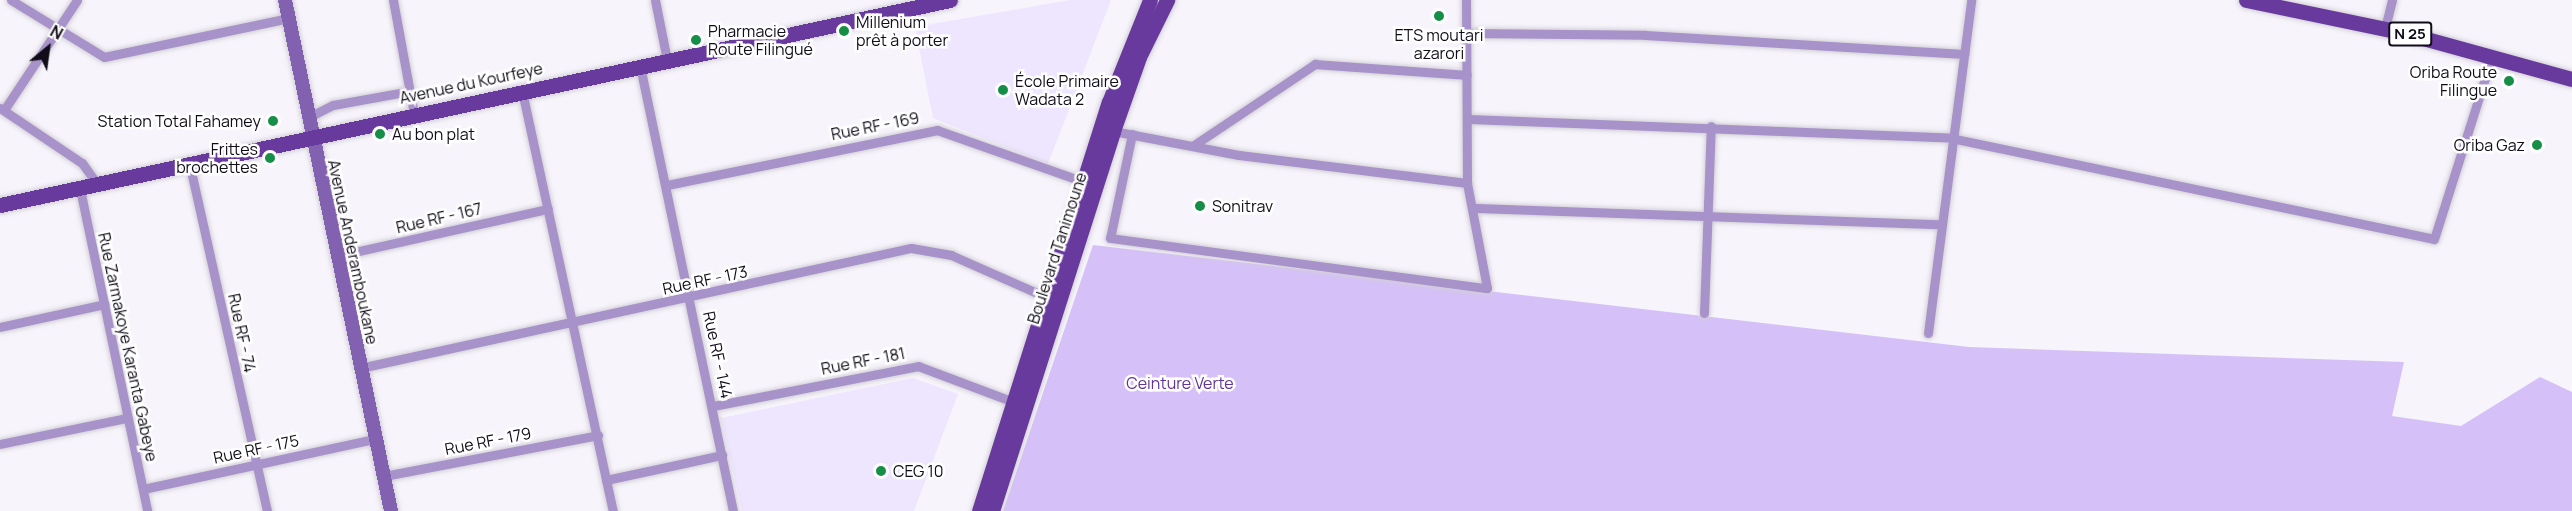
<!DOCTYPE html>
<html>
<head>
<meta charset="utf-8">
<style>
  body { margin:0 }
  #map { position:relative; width:2572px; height:511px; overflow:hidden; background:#f7f4fb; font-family:Manrope,sans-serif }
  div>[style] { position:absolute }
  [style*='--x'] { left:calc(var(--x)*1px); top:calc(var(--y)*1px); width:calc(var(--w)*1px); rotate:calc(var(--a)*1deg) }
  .built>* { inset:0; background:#eee6fe }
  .green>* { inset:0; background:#d5c1f7 }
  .roads { filter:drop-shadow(0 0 2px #d2cfd7) drop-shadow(0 0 2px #d2cfd7) }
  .street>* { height:9px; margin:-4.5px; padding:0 4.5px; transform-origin:4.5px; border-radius:4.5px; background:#a792ca }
  .secondary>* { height:14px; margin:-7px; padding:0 7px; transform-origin:7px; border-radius:7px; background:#8261b1 }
  .primary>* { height:15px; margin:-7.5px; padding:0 7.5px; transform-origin:7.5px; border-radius:7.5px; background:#683a9e }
  .dots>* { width:16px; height:16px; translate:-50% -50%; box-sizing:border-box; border:3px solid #fff; border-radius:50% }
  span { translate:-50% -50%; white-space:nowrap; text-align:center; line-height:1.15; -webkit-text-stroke:5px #fff; paint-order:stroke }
  .shield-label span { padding:2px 4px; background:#fff; border:2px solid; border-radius:4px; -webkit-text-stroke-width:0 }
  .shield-label { font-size:15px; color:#110d18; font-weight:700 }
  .poi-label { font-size:16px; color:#110d18 }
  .left { translate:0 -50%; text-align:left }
  .right { translate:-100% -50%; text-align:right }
  .street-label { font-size:16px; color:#110d18 }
  .park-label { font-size:16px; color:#613495 }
  .north { position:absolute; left:18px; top:18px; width:60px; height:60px; -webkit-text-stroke:4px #fff; paint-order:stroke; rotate:29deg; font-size:16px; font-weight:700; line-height:24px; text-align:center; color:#110d18 }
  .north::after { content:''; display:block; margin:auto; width:21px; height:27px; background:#110d18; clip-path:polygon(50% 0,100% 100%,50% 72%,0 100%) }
</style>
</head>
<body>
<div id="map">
  <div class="built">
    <i style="clip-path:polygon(1070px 0,1111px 0,1048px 164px,933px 118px,915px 27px)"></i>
    <i style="clip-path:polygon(913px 378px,958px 394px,914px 511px,742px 511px,721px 418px)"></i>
  </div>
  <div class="green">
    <i style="clip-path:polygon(1093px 245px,1969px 347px,2404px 362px,2392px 416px,2461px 426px,2540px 377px,2572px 392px,2572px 511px,1003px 511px)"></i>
  </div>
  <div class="roads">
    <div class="street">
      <i style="--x:11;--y:0;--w:109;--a:31.5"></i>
      <i style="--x:104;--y:57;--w:189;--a:-11.9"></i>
      <i style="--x:393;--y:0;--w:116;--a:79.6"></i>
      <i style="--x:655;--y:0;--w:61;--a:78.7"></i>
      <i style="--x:2385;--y:28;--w:29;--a:-76"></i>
      <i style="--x:1467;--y:33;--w:178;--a:0.6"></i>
      <i style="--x:1645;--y:35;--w:320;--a:3.4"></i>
      <i style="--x:640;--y:66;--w:455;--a:78.2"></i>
      <i style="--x:522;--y:91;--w:430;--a:77.8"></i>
      <i style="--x:0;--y:108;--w:99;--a:33.9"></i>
      <i style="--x:82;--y:163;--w:27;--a:54"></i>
      <i style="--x:4;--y:110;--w:132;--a:-56.4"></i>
      <i style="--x:309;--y:117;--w:27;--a:-27"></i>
      <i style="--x:333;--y:105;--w:78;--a:-10.3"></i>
      <i style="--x:1467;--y:119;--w:484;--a:2.2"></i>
      <i style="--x:1951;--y:138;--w:493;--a:11.8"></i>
      <i style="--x:2434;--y:239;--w:192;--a:-72.4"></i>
      <i style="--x:1113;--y:131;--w:128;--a:10.8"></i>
      <i style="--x:1239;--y:155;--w:230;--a:7"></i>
      <i style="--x:1132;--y:134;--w:106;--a:101.9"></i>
      <i style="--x:1110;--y:238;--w:380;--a:7.6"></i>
      <i style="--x:1487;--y:288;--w:107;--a:-100.8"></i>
      <i style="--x:1467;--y:183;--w:183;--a:-90.3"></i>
      <i style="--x:1194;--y:145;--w:146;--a:-33.8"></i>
      <i style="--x:1315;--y:64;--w:152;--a:4.1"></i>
      <i style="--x:189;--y:162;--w:358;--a:77.4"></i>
      <i style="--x:667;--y:185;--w:276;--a:-11.5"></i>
      <i style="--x:937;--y:130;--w:157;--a:19.4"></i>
      <i style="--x:80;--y:189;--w:329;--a:78.2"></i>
      <i style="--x:1474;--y:208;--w:467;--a:2"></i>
      <i style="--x:337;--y:256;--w:216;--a:-12.6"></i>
      <i style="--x:1704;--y:313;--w:187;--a:-87.9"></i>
      <i style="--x:0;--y:327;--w:107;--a:-12.4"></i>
      <i style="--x:1928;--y:333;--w:336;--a:-82.6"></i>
      <i style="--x:360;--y:368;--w:564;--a:-12.29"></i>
      <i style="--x:911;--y:248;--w:41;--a:9.9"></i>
      <i style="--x:951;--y:255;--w:106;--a:23.9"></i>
      <i style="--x:713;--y:406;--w:209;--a:-11"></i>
      <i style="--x:918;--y:366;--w:103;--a:20.6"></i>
      <i style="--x:0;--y:444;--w:130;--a:-11.6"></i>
      <i style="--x:384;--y:476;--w:218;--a:-10.8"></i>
      <i style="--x:606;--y:480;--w:119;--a:-12.2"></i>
      <i style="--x:143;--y:489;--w:237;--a:-12.2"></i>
    </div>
    <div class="secondary">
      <i style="--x:285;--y:0;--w:522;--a:78.28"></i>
    </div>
    <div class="primary">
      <i style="--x:2246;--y:0;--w:158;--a:11.7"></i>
      <i style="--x:2401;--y:32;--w:177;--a:15.4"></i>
      <i style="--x:0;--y:205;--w:972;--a:-12.18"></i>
      <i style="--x:979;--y:511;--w:429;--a:-72.4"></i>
      <i style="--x:1109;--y:102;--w:110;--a:-68.1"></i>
      <i style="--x:992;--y:511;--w:399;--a:-72.3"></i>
      <i style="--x:1113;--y:131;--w:78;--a:-70.6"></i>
      <i style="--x:1139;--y:57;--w:64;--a:-63.8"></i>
    </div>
  </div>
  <div class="dots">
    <i style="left:1439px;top:16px;background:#168e48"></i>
    <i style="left:844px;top:31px;background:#168e48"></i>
    <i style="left:696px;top:40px;background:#168e48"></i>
    <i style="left:2509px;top:81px;background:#168e48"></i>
    <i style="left:1003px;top:90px;background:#168e48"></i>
    <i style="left:273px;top:121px;background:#168e48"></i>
    <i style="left:380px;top:134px;background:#168e48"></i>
    <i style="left:2537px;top:145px;background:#168e48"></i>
    <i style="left:270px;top:158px;background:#168e48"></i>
    <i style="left:1200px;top:206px;background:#168e48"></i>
    <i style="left:881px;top:471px;background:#168e48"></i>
  </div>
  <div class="shield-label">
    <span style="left:2410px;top:34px">N 25</span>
  </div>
  <div class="poi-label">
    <span class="left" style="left:856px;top:31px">Millenium<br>prêt à porter</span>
    <span class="left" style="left:708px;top:40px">Pharmacie<br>Route Filingué</span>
    <span style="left:1439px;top:44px">ETS moutari<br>azarori</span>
    <span class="right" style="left:2497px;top:81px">Oriba Route<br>Filingue</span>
    <span class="left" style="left:1015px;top:90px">École Primaire<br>Wadata 2</span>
    <span class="right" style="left:261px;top:121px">Station Total Fahamey</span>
    <span class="left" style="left:392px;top:134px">Au bon plat</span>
    <span class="right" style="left:2525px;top:145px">Oriba Gaz</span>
    <span class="right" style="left:258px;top:158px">Frittes<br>brochettes</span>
    <span class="left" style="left:1212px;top:206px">Sonitrav</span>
    <span class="left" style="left:893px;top:471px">CEG 10</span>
  </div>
  <div class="street-label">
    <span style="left:471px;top:83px;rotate:-12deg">Avenue du Kourfeye</span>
    <span style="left:875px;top:126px;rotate:-11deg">Rue RF - 169</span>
    <span style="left:439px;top:218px;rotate:-13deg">Rue RF - 167</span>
    <span style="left:1057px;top:248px;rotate:-72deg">Boulevard Tanimoune</span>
    <span style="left:353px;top:252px;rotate:78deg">Avenue Anderamboukane</span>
    <span style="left:705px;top:280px;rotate:-12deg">Rue RF - 173</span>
    <span style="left:242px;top:333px;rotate:78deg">Rue RF - 74</span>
    <span style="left:128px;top:347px;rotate:78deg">Rue Zarmakoye Karanta Gabeye</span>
    <span style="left:718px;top:355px;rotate:78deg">Rue RF - 144</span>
    <span style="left:863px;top:361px;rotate:-11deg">Rue RF - 181</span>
    <span style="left:488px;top:441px;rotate:-11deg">Rue RF - 179</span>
    <span style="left:256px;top:449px;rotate:-12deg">Rue RF - 175</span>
  </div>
  <div class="park-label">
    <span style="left:1180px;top:383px">Ceinture Verte</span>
  </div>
  <div class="north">N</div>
</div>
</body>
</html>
